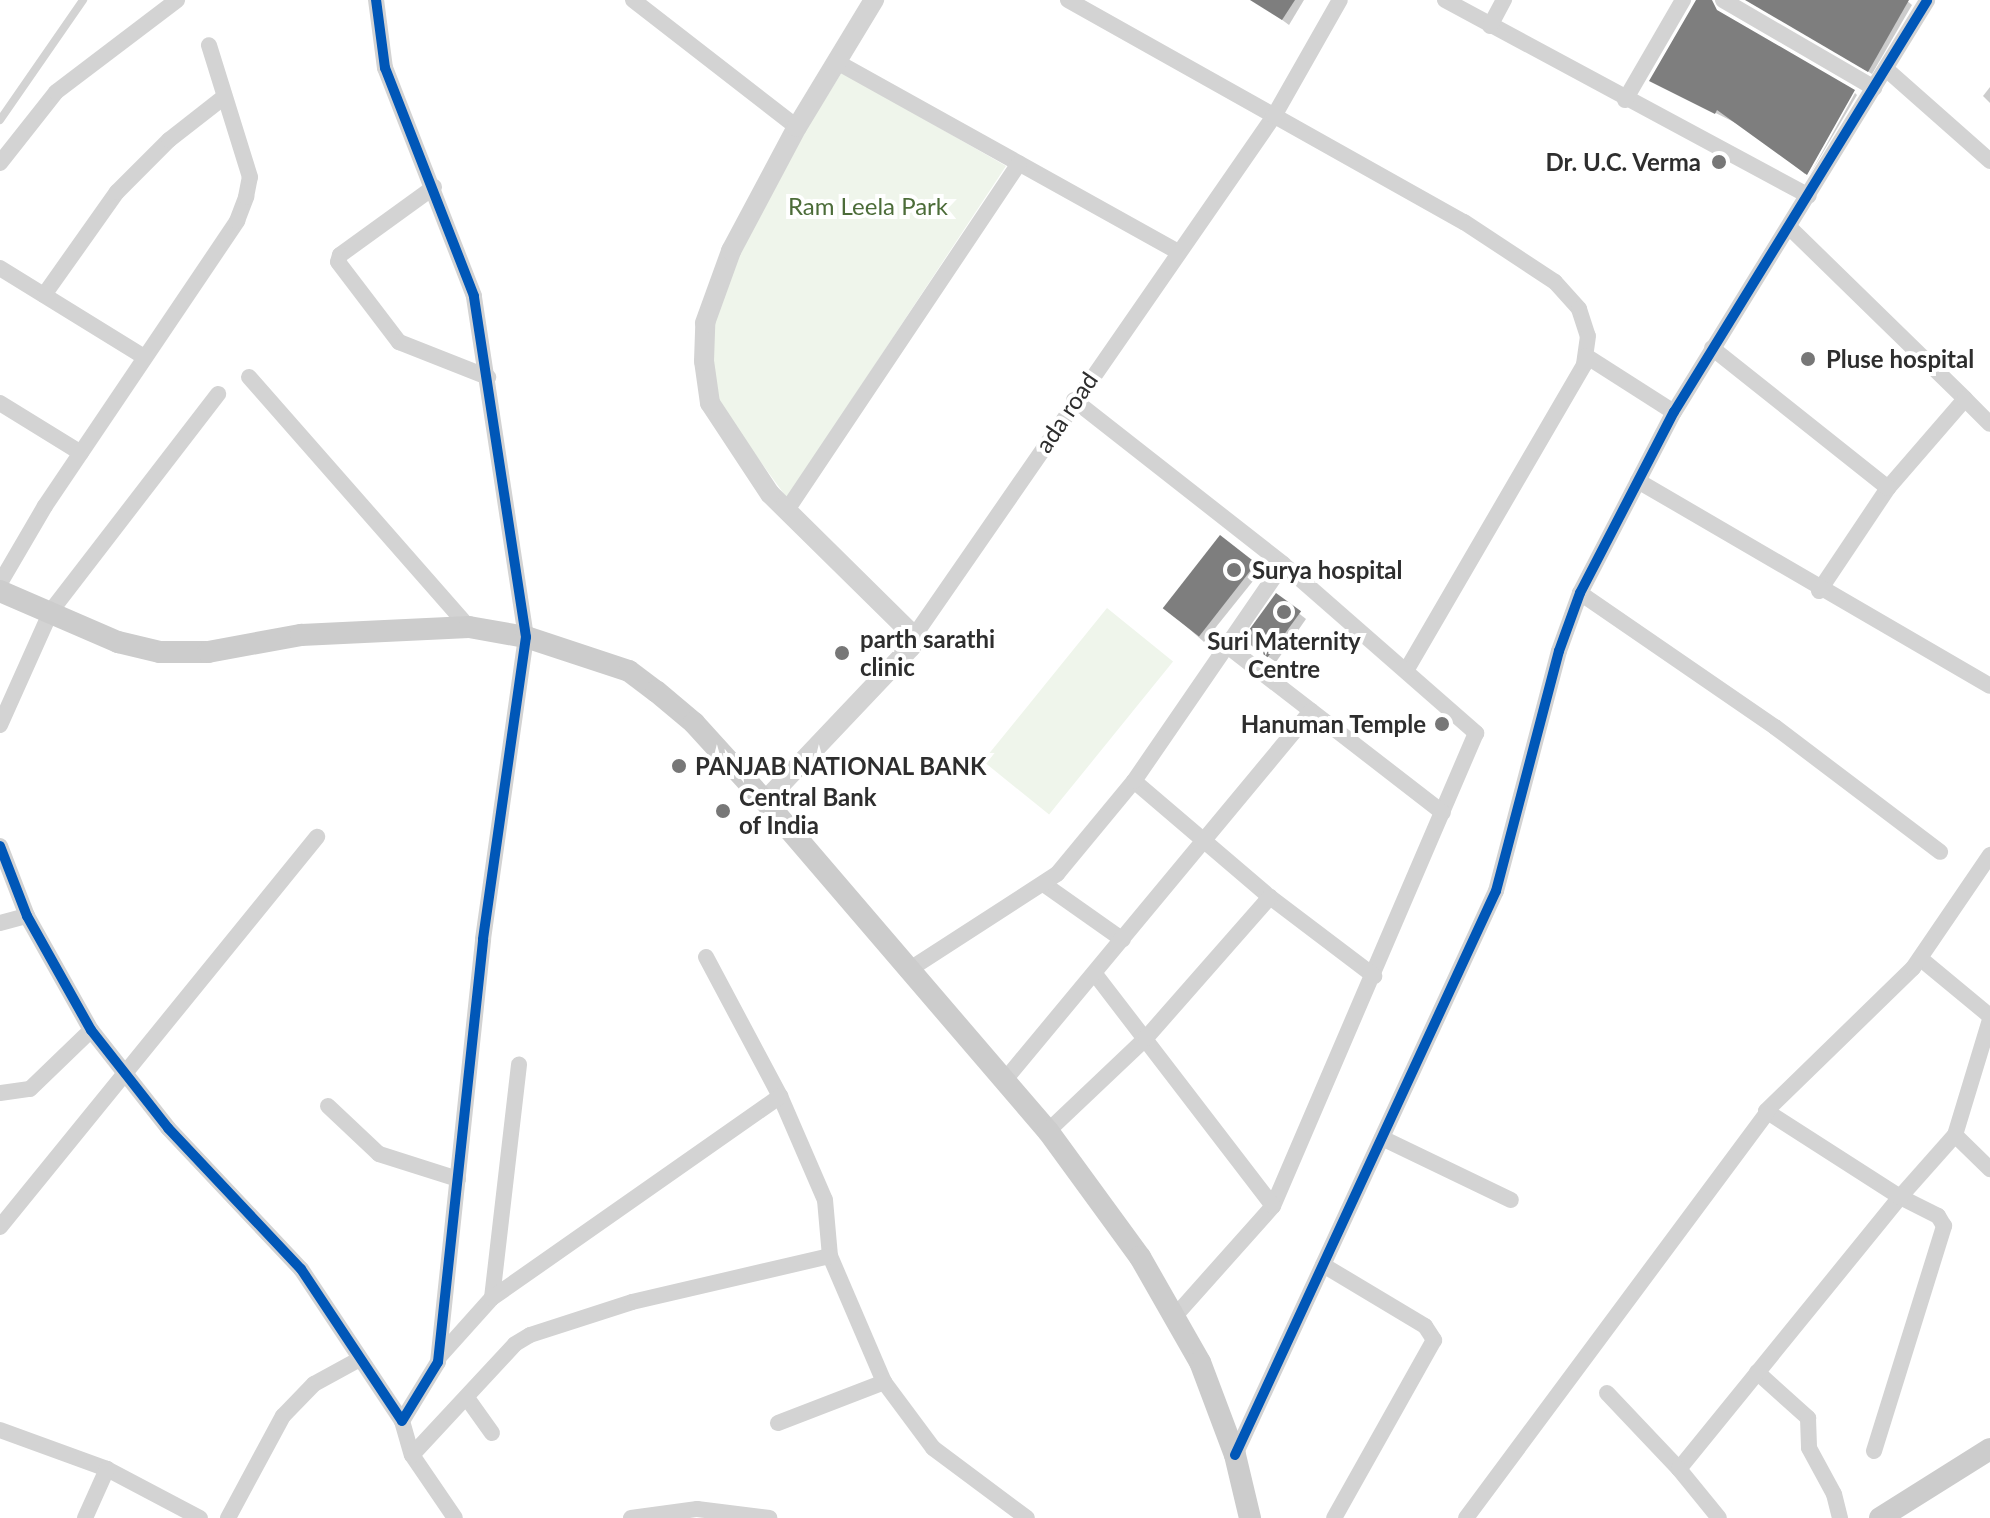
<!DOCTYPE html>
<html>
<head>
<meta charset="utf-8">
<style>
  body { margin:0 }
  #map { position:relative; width:1990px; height:1518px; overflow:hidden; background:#fff; font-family:Lato,sans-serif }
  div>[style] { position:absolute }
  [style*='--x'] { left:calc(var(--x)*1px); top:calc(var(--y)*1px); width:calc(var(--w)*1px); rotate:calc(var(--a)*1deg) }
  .green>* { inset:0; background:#eff5eb; transform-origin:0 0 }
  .shadow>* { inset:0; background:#0003 }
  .building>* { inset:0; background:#7e7e7e; transform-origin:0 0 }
  .service>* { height:8px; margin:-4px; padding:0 4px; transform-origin:4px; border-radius:4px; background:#d3d3d3 }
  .minor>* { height:16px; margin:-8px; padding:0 8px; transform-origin:8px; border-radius:8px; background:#d3d3d3 }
  .tertiary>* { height:20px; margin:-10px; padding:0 10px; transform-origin:10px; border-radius:10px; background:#d3d3d3 }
  .secondary>* { height:22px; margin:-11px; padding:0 11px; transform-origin:11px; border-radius:11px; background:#ccc }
  .cycleway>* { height:10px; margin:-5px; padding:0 5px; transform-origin:5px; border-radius:5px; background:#0057b8 }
  .dots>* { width:22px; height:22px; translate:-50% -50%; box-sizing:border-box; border:4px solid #fff; border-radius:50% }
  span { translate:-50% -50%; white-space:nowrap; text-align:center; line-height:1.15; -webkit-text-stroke:8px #fff; paint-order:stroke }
  .poi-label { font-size:24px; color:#2e2e2e; font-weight:700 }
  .right { translate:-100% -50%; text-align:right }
  .left { translate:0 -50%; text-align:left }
  .park-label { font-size:24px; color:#4c6c39 }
  .street-label { font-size:24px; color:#2e2e2e }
</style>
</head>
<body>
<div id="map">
  <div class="green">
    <i style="clip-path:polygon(842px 72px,1006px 166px,787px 498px,714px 398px,705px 324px,743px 231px)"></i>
    <i style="left:1107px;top:608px;width:85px;height:197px;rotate:39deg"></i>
  </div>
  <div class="shadow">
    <i style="clip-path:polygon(1255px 0,1304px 0,1289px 25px)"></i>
    <i style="clip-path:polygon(1751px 0,1906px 0,1912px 5px,1872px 74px)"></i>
    <i style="clip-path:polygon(1651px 81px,1852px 90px,1805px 174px,1752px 131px)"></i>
    <i style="clip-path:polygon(1990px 87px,1990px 103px,1983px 96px)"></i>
    <i style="clip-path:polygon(1855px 93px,1857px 95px,1809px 176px)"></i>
    <i style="clip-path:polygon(1220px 538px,1261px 571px,1204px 642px,1171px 613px)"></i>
    <i style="clip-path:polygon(1277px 596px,1306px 619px,1276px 662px,1252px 646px)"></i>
  </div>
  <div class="building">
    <i style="clip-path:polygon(1250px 0,1295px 0,1282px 20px)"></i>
    <i style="clip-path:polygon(1696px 0,1712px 0,1717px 10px,1855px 90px,1807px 175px,1717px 110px,1715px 114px,1649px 81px)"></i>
    <i style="clip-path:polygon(1745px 0,1909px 0,1868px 72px)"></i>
    <i style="left:1220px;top:535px;width:46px;height:93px;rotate:38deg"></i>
    <i style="left:1276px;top:593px;width:31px;height:57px;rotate:36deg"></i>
  </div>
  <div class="service">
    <i style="--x:0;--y:120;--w:146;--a:-55.3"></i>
  </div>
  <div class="minor">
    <i style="--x:633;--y:0;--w:207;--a:37.8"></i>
    <i style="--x:1068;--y:0;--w:454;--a:29.3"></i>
    <i style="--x:1464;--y:222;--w:109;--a:33.4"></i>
    <i style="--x:1555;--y:282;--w:36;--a:48"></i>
    <i style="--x:1579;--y:309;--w:28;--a:72"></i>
    <i style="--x:1588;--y:336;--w:29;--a:98"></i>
    <i style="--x:1584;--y:365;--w:352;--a:120.2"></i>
    <i style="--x:1445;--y:0;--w:413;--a:28.3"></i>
    <i style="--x:1723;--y:0;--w:175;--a:30.2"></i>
    <i style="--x:1490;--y:26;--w:30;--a:-62"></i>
    <i style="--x:837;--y:62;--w:389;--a:29.1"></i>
    <i style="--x:1886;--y:69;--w:139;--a:41.5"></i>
    <i style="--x:1625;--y:100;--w:116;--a:-59.9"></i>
    <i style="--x:0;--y:163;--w:90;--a:-51.7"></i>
    <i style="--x:56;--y:92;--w:152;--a:-37.2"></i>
    <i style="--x:434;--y:187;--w:116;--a:144.1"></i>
    <i style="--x:340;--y:255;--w:7;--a:106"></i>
    <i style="--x:338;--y:262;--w:101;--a:52.7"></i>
    <i style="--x:399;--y:342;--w:96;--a:21.5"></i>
    <i style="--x:1789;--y:227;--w:246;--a:44.3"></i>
    <i style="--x:1965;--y:399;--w:118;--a:130.9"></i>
    <i style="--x:1888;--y:488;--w:124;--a:123.8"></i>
    <i style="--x:0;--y:268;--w:169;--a:31.7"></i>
    <i style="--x:44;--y:295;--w:126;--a:-54.7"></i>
    <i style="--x:117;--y:192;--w:74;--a:-45"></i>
    <i style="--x:169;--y:140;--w:70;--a:-38"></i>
    <i style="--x:1712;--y:348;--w:225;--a:38.5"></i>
    <i style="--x:1586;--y:356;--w:104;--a:32.5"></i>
    <i style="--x:249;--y:377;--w:333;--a:48.7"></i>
    <i style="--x:1965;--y:399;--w:35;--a:45"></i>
    <i style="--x:1074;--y:400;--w:266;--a:38.1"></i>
    <i style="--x:1283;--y:564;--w:257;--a:41.2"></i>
    <i style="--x:1476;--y:733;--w:515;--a:113.23"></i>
    <i style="--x:1273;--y:1206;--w:147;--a:131.7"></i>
    <i style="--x:0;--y:403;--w:95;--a:31.7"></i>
    <i style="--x:1638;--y:481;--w:407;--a:30.2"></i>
    <i style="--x:787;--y:510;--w:417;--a:-56.2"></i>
    <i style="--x:0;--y:583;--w:89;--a:-59.7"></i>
    <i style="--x:45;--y:506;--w:344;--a:-56"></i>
    <i style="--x:237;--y:221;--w:26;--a:-69"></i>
    <i style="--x:246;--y:197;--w:20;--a:-79"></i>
    <i style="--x:250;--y:177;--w:138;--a:-107.3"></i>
    <i style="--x:1580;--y:593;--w:237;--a:34.5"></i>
    <i style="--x:1775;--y:727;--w:207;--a:37.1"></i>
    <i style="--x:912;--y:639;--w:636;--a:-55.31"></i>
    <i style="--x:1274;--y:116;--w:133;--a:-60.4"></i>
    <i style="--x:1226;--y:645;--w:274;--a:37.7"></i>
    <i style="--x:0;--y:725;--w:125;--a:-65.9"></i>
    <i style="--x:51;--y:611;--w:274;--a:-52.4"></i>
    <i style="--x:1134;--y:781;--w:179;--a:40.5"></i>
    <i style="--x:1270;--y:897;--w:131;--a:37.2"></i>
    <i style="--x:0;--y:846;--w:75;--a:68.9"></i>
    <i style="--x:27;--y:916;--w:131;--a:60.7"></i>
    <i style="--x:91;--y:1030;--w:125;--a:51.8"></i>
    <i style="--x:168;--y:1128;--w:194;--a:46.7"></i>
    <i style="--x:301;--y:1269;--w:182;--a:56.4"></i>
    <i style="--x:402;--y:1421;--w:69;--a:-58.6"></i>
    <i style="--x:438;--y:1362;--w:425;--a:-83.9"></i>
    <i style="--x:483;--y:939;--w:305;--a:-81.9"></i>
    <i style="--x:526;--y:637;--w:345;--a:-98.7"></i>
    <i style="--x:474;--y:296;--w:245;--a:-111.3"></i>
    <i style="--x:385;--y:68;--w:69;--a:-97.5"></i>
    <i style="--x:1045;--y:885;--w:95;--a:35.2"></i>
    <i style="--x:0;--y:923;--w:28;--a:-15"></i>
    <i style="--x:706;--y:957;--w:157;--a:62"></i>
    <i style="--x:780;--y:1096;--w:113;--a:66.6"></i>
    <i style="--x:825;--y:1200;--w:56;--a:84.9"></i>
    <i style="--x:830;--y:1256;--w:137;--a:66.8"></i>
    <i style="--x:884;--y:1382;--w:82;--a:53.4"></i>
    <i style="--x:933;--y:1448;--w:117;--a:36.7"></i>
    <i style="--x:1921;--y:959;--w:89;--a:39.6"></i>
    <i style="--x:907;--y:971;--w:179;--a:-32.9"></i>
    <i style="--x:1057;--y:874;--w:121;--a:-50.4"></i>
    <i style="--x:1134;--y:781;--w:263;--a:-55.5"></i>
    <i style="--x:1095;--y:974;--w:292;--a:52.5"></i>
    <i style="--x:1004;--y:1081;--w:481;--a:-50.3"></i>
    <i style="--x:0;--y:1093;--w:30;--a:-8"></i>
    <i style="--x:30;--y:1089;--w:85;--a:-44"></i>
    <i style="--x:328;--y:1106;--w:70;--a:43.3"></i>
    <i style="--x:379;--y:1154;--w:83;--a:17.6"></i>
    <i style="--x:1048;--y:1131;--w:135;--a:-43.5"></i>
    <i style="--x:1146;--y:1038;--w:188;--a:-48.7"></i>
    <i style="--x:1955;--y:1135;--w:49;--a:44.2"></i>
    <i style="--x:1382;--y:1138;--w:143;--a:25.7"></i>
    <i style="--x:0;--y:1227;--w:503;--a:-50.9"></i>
    <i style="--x:1323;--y:1265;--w:119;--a:30.9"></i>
    <i style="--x:1425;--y:1326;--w:17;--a:57"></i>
    <i style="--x:1434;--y:1340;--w:204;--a:119.3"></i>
    <i style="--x:492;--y:1298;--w:235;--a:-83.4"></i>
    <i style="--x:439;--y:1357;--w:79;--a:-48.1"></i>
    <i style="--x:492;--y:1298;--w:352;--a:-35"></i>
    <i style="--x:1757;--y:1372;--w:69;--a:42"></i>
    <i style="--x:1808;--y:1418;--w:30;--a:88"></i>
    <i style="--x:1809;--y:1448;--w:52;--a:61.5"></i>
    <i style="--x:1834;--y:1494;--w:25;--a:76"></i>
    <i style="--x:1607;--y:1393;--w:105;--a:46.5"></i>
    <i style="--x:1679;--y:1469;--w:350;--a:-50.9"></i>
    <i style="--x:1900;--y:1197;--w:159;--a:-147.3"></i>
    <i style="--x:1766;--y:1111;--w:205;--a:-44.2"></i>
    <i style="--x:1913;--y:968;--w:137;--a:-55.7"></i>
    <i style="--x:467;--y:1398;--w:43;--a:54.5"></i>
    <i style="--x:402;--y:1421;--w:35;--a:74"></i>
    <i style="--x:412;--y:1455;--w:76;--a:55.7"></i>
    <i style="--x:778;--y:1423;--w:114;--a:-21.1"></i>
    <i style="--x:0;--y:1430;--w:114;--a:20"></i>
    <i style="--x:107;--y:1469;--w:105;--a:27.8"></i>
    <i style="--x:1874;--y:1451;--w:236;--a:-72.7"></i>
    <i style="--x:1944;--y:1226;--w:12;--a:-121"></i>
    <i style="--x:1938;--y:1216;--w:42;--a:-153.4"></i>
    <i style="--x:1900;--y:1197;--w:83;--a:-48.4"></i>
    <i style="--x:1955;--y:1135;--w:120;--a:-73.1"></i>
    <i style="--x:412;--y:1455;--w:151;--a:-47.1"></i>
    <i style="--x:515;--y:1344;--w:17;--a:-31"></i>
    <i style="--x:530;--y:1335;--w:107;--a:-17.9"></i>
    <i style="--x:632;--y:1302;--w:203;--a:-13.1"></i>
    <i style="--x:1235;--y:1455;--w:621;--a:-65.17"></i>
    <i style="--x:1496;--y:891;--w:248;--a:-75.3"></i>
    <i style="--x:1559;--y:651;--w:62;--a:-70.1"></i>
    <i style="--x:1580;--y:593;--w:204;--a:-62.6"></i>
    <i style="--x:1674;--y:412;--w:483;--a:-58.4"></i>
    <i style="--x:1679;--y:1469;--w:63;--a:50.8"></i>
    <i style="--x:85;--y:1518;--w:54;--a:-65.8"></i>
    <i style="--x:228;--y:1518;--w:116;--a:-61.7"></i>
    <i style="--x:283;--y:1416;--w:45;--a:-45.9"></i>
    <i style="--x:314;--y:1384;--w:50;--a:-28.6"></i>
    <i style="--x:631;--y:1518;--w:67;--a:-7.8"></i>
    <i style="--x:697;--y:1509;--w:73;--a:7.1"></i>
    <i style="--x:1466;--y:1518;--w:503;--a:-53.4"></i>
  </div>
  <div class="tertiary">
    <i style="--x:765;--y:801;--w:212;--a:-46.5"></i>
    <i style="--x:911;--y:647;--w:18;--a:-103"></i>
    <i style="--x:907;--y:629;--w:192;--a:-135.4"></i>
    <i style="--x:770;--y:494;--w:109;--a:-123.4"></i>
    <i style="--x:710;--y:403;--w:42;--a:-98.1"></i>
    <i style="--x:704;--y:361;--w:38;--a:-88"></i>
    <i style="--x:705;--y:323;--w:77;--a:-70.1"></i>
    <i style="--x:731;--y:251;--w:140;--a:-62"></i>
    <i style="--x:797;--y:127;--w:149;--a:-58.8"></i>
  </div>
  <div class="secondary">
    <i style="--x:0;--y:591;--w:129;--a:23.4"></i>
    <i style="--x:118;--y:642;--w:43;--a:13.4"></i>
    <i style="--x:160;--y:652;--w:48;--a:0"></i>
    <i style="--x:208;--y:652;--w:95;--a:-10.4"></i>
    <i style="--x:301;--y:635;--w:168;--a:-2.7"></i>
    <i style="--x:469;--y:627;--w:58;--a:10"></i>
    <i style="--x:526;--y:637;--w:108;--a:18.3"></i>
    <i style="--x:629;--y:671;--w:34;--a:37"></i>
    <i style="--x:656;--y:691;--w:50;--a:40.1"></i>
    <i style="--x:694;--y:723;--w:105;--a:47.7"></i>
    <i style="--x:765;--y:801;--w:435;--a:49.4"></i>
    <i style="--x:1048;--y:1131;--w:156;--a:53.9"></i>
    <i style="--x:1140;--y:1257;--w:121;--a:60.3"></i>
    <i style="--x:1200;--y:1362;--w:99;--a:69.4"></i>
    <i style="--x:1235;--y:1455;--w:65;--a:76.6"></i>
    <i style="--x:1880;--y:1518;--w:130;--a:-32.1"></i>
  </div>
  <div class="cycleway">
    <i style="--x:0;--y:846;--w:75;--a:68.9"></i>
    <i style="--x:27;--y:916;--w:131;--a:60.7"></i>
    <i style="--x:91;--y:1030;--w:125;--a:51.8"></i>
    <i style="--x:168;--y:1128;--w:194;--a:46.7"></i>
    <i style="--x:301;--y:1269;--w:182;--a:56.4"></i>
    <i style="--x:402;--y:1421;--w:69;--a:-58.6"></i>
    <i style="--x:438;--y:1362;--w:425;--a:-83.9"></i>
    <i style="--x:483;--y:939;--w:305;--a:-81.9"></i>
    <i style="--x:526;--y:637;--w:345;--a:-98.7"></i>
    <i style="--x:474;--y:296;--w:245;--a:-111.3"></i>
    <i style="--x:385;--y:68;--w:69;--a:-97.5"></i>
    <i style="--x:1235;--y:1455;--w:621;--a:-65.17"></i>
    <i style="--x:1496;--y:891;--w:248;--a:-75.3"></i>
    <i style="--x:1559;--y:651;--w:62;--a:-70.1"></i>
    <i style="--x:1580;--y:593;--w:204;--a:-62.6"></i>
    <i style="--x:1674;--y:412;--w:483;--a:-58.4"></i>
  </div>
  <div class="dots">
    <i style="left:1719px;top:162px;background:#777"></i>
    <i style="left:1808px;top:359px;background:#777"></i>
    <i style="left:1234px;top:570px;background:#777"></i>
    <i style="left:1284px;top:612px;background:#777"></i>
    <i style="left:842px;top:653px;background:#777"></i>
    <i style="left:1442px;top:724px;background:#777"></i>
    <i style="left:679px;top:766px;background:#777"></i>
    <i style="left:723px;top:811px;background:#777"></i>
  </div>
  <div class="poi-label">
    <span class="right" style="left:1701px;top:162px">Dr. U.C. Verma</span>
    <span class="left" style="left:1826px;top:359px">Pluse hospital</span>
    <span class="left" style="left:1252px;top:570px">Surya hospital</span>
    <span class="left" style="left:860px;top:653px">parth sarathi<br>clinic</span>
    <span style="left:1284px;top:655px">Suri Maternity<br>Centre</span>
    <span class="right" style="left:1426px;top:724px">Hanuman Temple</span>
    <span class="left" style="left:695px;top:766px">PANJAB NATIONAL BANK</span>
    <span class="left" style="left:739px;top:811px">Central Bank<br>of India</span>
  </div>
  <div class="park-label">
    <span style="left:868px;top:206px">Ram Leela Park</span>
  </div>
  <div class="street-label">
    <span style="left:1066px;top:412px;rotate:-56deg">ada road</span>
  </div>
</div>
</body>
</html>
